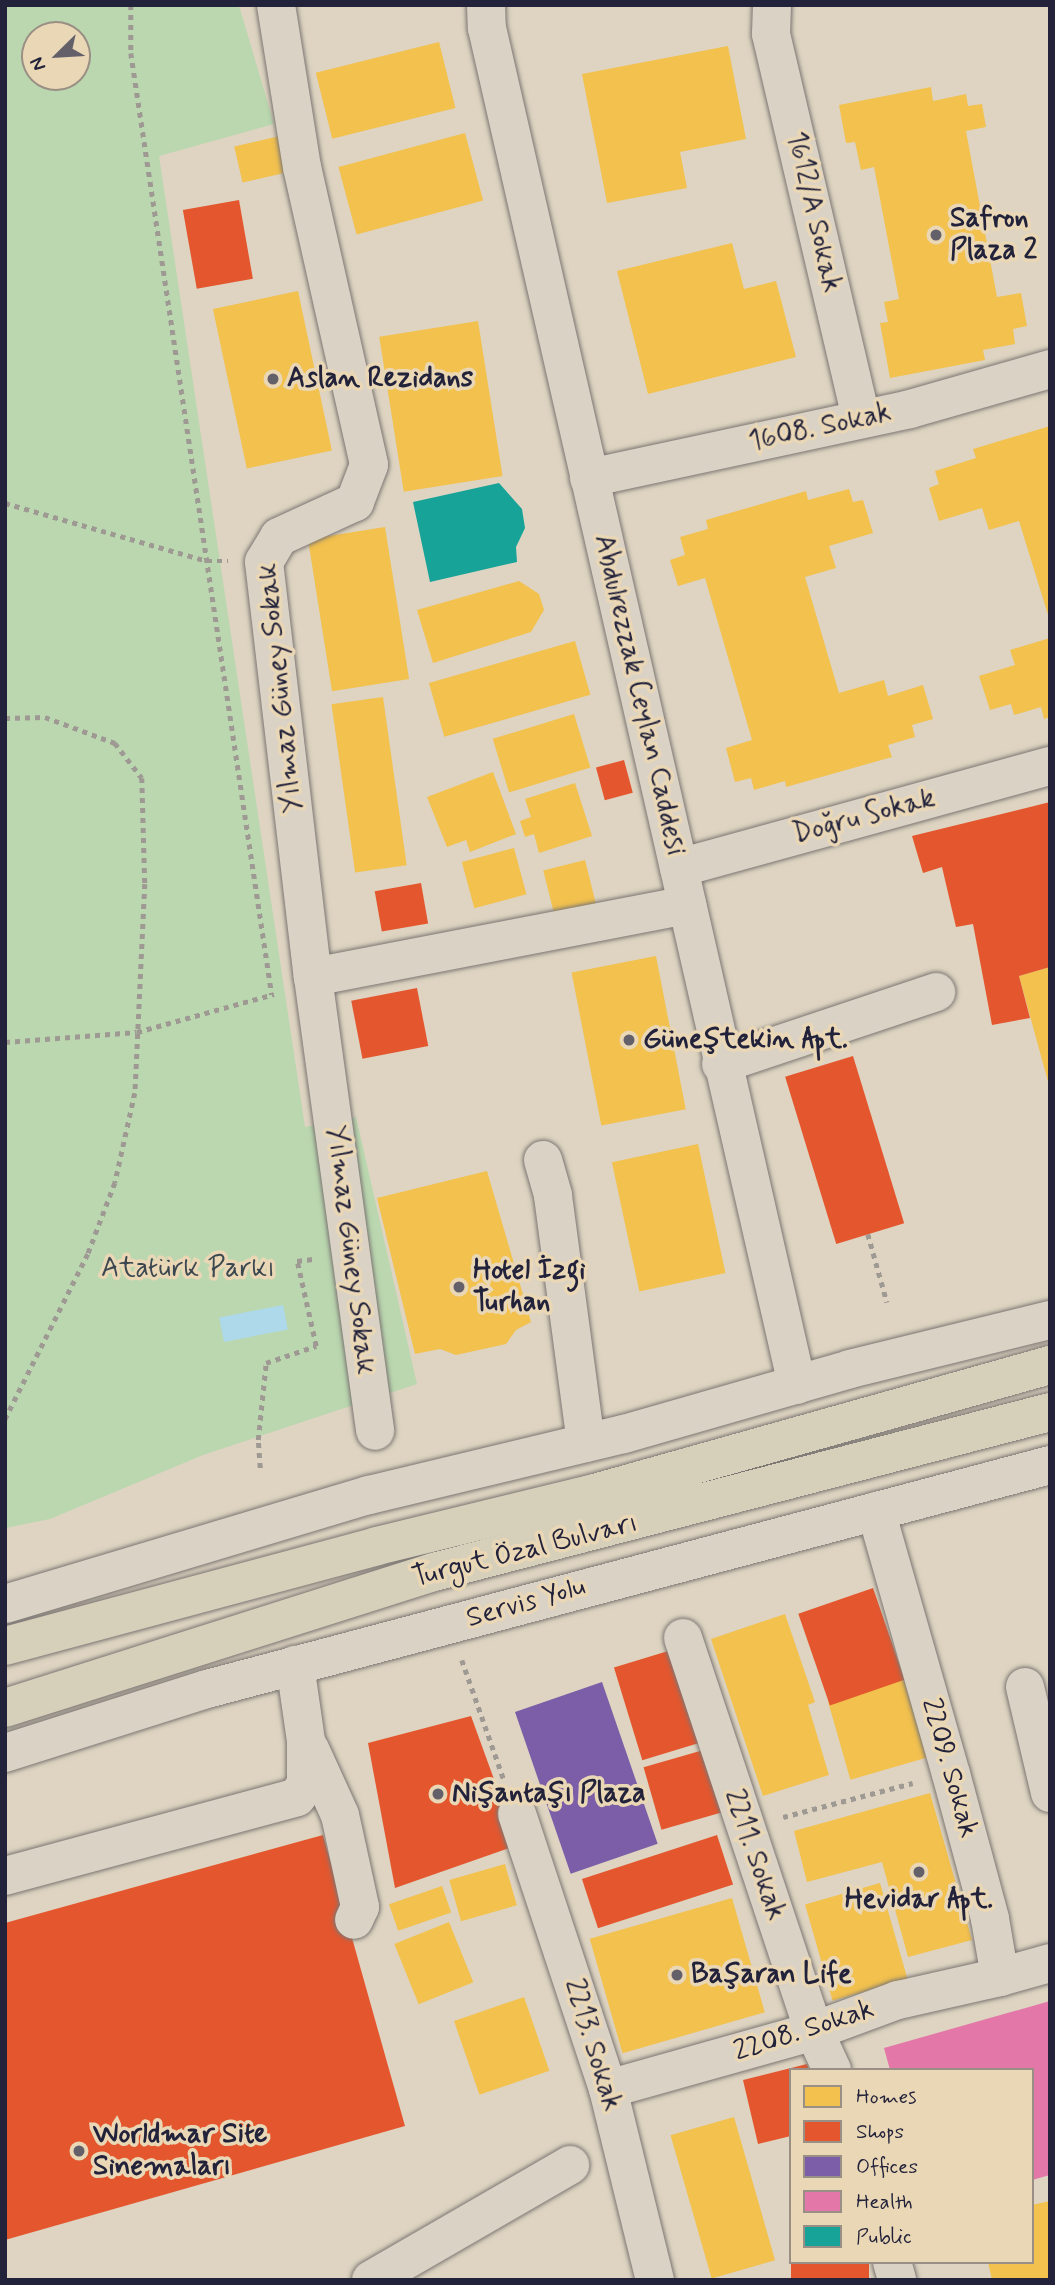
<!DOCTYPE html>
<html>
<head>
<meta charset="utf-8">
<style>
  body { margin:0 }
  #map { position:relative; width:1055px; height:2285px; overflow:hidden; background:#ded4c1; font-family:Mynerve,sans-serif }
  div>[style] { position:absolute }
  [style*='--x'] { left:calc(var(--x)*1px); top:calc(var(--y)*1px); width:calc(var(--w)*1px); rotate:calc(var(--a)*1deg) }
  .green>* { inset:0; background:#bad7af }
  .water>* { inset:0; background:#aed9ea; transform-origin:0 0 }
  .homes>* { inset:0; background:#f2c14e; transform-origin:0 0 }
  .shops>* { inset:0; background:#e4572e; transform-origin:0 0 }
  .offices>* { inset:0; background:#7b5ea7; transform-origin:0 0 }
  .health>* { inset:0; background:#e377a8 }
  .public>* { inset:0; background:#17a398 }
  .path>* { height:4.5px; margin-top:-2.25px; transform-origin:0; background:repeating-linear-gradient(90deg,#9e9993 0 5px,transparent 0 10px) }
  .roads { filter:drop-shadow(0 0 2px #7b7673) drop-shadow(0 0 2px #7b7673) }
  .minor>* { height:38px; margin:-19px; padding:0 19px; transform-origin:19px; border-radius:19px; background:#dad2c5 }
  .major>* { height:38px; margin:-19px; padding:0 19px; transform-origin:19px; border-radius:19px; background:#d6d0bb }
  .dots>* { width:19px; height:19px; translate:-50% -50%; box-sizing:border-box; border:4px solid #ead7b5; border-radius:50% }
  span { translate:-50% -50%; white-space:nowrap; text-align:center; line-height:1.15; -webkit-text-stroke:7px #ead7b5; paint-order:stroke }
  .street-label { font-size:28px; color:#22223b }
  .poi-label { font-size:28px; color:#22223b; font-weight:700 }
  .left { translate:0 -50%; text-align:left }
  .park-label { font-size:28px; color:#3a474f }
  .frame { position:absolute; inset:0; border:7px solid #22223b; pointer-events:none }
  .legend { position:absolute; left:789px; top:2068px; width:245px; height:196px; box-sizing:border-box; background:#ead7b5; border:2px solid #9a8f84; margin:0; padding:9px 12px; list-style:none; font-size:21px; color:#22223b }
  .legend li { display:flex; align-items:center; gap:14px; height:35px }
  .legend b { width:35px; border:2px solid #9a8f84 }
  .north { position:absolute; left:21px; top:21px; width:70px; height:70px; box-sizing:border-box; background:#ead7b5; border:2px solid #9a8f84; border-radius:50%; rotate:246deg; font-size:19px; font-weight:700; line-height:28px; text-align:center; color:#22223b }
  .north::after { content:''; display:block; margin:auto; width:24px; height:32px; background:#64606a; clip-path:polygon(50% 0,100% 100%,50% 72%,0 100%) }
</style>
</head>
<body>
<div id="map">
  <div class="green">
    <i style="clip-path:polygon(evenodd,5px 5px,237px 5px,240px 9px,274px 124px,159px 156px,305px 1127px,356px 1117px,417px 1384px,203px 1455px,50px 1519px,5px 1528px,5px 5px,35px 35px,77px 35px,77px 77px,35px 77px,35px 35px)"></i>
  </div>
  <div class="water">
    <i style="left:283px;top:1305px;width:25px;height:65px;rotate:79deg"></i>
  </div>
  <div class="homes">
    <i style="left:439px;top:42px;width:68px;height:127px;rotate:76deg"></i>
    <i style="clip-path:polygon(728px 46px,746px 139px,680px 152px,687px 188px,607px 203px,582px 74px)"></i>
    <i style="clip-path:polygon(931px 87px,933px 101px,966px 94px,968px 106px,982px 104px,986px 127px,966px 131px,997px 297px,1021px 293px,1027px 326px,1013px 329px,1015px 344px,983px 350px,985px 360px,890px 378px,880px 323px,888px 322px,884px 302px,899px 299px,874px 167px,861px 170px,855px 142px,846px 143px,839px 105px)"></i>
    <i style="left:465px;top:133px;width:70px;height:131px;rotate:75deg"></i>
    <i style="left:280px;top:136px;width:37px;height:47px;rotate:77deg"></i>
    <i style="clip-path:polygon(732px 243px,744px 289px,776px 281px,796px 357px,648px 394px,617px 271px)"></i>
    <i style="left:298px;top:291px;width:163px;height:87px;rotate:78deg"></i>
    <i style="left:478px;top:321px;width:157px;height:100px;rotate:81deg"></i>
    <i style="clip-path:polygon(1050px 426px,1050px 618px,1049px 618px,1019px 521px,989px 530px,982px 508px,939px 521px,929px 488px,939px 484px,935px 471px,976px 458px,973px 449px)"></i>
    <i style="clip-path:polygon(849px 489px,853px 502px,863px 500px,873px 533px,829px 546px,836px 568px,805px 577px,839px 693px,884px 680px,888px 696px,923px 685px,933px 719px,912px 725px,915px 737px,888px 745px,892px 757px,786px 787px,785px 781px,754px 790px,751px 778px,735px 782px,726px 748px,752px 740px,705px 578px,678px 586px,670px 560px,685px 555px,680px 537px,708px 529px,706px 520px,806px 491px,808px 500px)"></i>
    <i style="left:385px;top:527px;width:154px;height:78px;rotate:81deg"></i>
    <i style="clip-path:polygon(519px 581px,539px 594px,544px 610px,531px 632px,433px 663px,417px 610px)"></i>
    <i style="clip-path:polygon(1050px 638px,1050px 717px,1044px 719px,1041px 707px,1014px 715px,1011px 704px,990px 710px,979px 676px,1015px 665px,1010px 650px)"></i>
    <i style="left:575px;top:641px;width:56px;height:152px;rotate:74deg"></i>
    <i style="left:383px;top:697px;width:170px;height:52px;rotate:82deg"></i>
    <i style="left:574px;top:714px;width:56px;height:85px;rotate:73deg"></i>
    <i style="clip-path:polygon(493px 772px,516px 834px,470px 852px,466px 840px,447px 847px,427px 797px)"></i>
    <i style="clip-path:polygon(575px 783px,592px 836px,539px 853px,534px 834px,525px 837px,520px 821px,531px 817px,525px 799px)"></i>
    <i style="left:514px;top:848px;width:48px;height:54px;rotate:75deg"></i>
    <i style="left:585px;top:860px;width:53px;height:43px;rotate:76deg"></i>
    <i style="left:656px;top:956px;width:156px;height:86px;rotate:79deg"></i>
    <i style="clip-path:polygon(1050px 967px,1050px 1085px,1049px 1085px,1019px 976px)"></i>
    <i style="left:698px;top:1144px;width:132px;height:88px;rotate:78deg"></i>
    <i style="clip-path:polygon(487px 1171px,531px 1322px,516px 1330px,506px 1344px,456px 1355px,440px 1349px,415px 1354px,377px 1198px)"></i>
    <i style="clip-path:polygon(785px 1614px,815px 1702px,808px 1705px,829px 1775px,763px 1796px,711px 1639px)"></i>
    <i style="left:904px;top:1680px;width:81px;height:79px;rotate:74deg"></i>
    <i style="clip-path:polygon(930px 1793px,972px 1940px,908px 1957px,882px 1862px,807px 1882px,794px 1831px)"></i>
    <i style="left:505px;top:1864px;width:43px;height:58px;rotate:74deg"></i>
    <i style="left:880px;top:1883px;width:100px;height:78px;rotate:74deg"></i>
    <i style="left:442px;top:1886px;width:28px;height:56px;rotate:71deg"></i>
    <i style="left:732px;top:1898px;width:119px;height:148px;rotate:74deg"></i>
    <i style="left:449px;top:1922px;width:65px;height:59px;rotate:68deg"></i>
    <i style="left:524px;top:1997px;width:78px;height:74px;rotate:71deg"></i>
    <i style="left:734px;top:2117px;width:149px;height:66px;rotate:74deg"></i>
    <i style="clip-path:polygon(1050px 2201px,1050px 2280px,992px 2280px,988px 2262px,1032px 2262px,1032px 2205px)"></i>
  </div>
  <div class="shops">
    <i style="left:239px;top:200px;width:80px;height:57px;rotate:80deg"></i>
    <i style="left:624px;top:760px;width:34px;height:29px;rotate:75deg"></i>
    <i style="clip-path:polygon(1050px 802px,1050px 967px,1019px 976px,1030px 1018px,992px 1025px,973px 924px,956px 927px,942px 867px,923px 873px,912px 836px)"></i>
    <i style="left:421px;top:883px;width:41px;height:47px;rotate:80deg"></i>
    <i style="left:417px;top:988px;width:59px;height:67px;rotate:79deg"></i>
    <i style="left:853px;top:1056px;width:175px;height:71px;rotate:73deg"></i>
    <i style="left:873px;top:1588px;width:97px;height:79px;rotate:71deg"></i>
    <i style="left:678px;top:1648px;width:97px;height:67px;rotate:73deg"></i>
    <i style="clip-path:polygon(471px 1716px,518px 1845px,395px 1888px,368px 1743px)"></i>
    <i style="left:707px;top:1749px;width:65px;height:66px;rotate:74deg"></i>
    <i style="clip-path:polygon(323px 1835px,405px 2126px,5px 2240px,5px 1923px)"></i>
    <i style="left:717px;top:1835px;width:52px;height:142px;rotate:72deg"></i>
    <i style="clip-path:polygon(807px 2064px,809px 2070px,791px 2070px,791px 2136px,758px 2144px,743px 2080px)"></i>
    <i style="left:791px;top:2262px;width:78px;height:18px"></i>
  </div>
  <div class="offices">
    <i style="left:602px;top:1682px;width:171px;height:92px;rotate:71deg"></i>
  </div>
  <div class="health">
    <i style="clip-path:polygon(1050px 2001px,1050px 2175px,1032px 2180px,1032px 2070px,890px 2070px,884px 2048px)"></i>
  </div>
  <div class="public">
    <i style="clip-path:polygon(499px 483px,522px 509px,525px 528px,516px 547px,517px 562px,430px 582px,413px 502px)"></i>
  </div>
  <div class="path">
    <i style="--x:131;--y:5;--w:48;--a:90"></i>
    <i style="--x:131;--y:53;--w:952;--a:81.49"></i>
    <i style="--x:5;--y:503;--w:210;--a:16"></i>
    <i style="--x:207;--y:561;--w:21;--a:0"></i>
    <i style="--x:5;--y:718;--w:40;--a:-1.4"></i>
    <i style="--x:45;--y:717;--w:75;--a:20.4"></i>
    <i style="--x:115;--y:743;--w:44;--a:52.4"></i>
    <i style="--x:142;--y:778;--w:106;--a:88.4"></i>
    <i style="--x:145;--y:884;--w:209;--a:92.7"></i>
    <i style="--x:135;--y:1093;--w:92;--a:102.5"></i>
    <i style="--x:115;--y:1183;--w:76;--a:110.8"></i>
    <i style="--x:88;--y:1254;--w:186;--a:116.6"></i>
    <i style="--x:5;--y:1042;--w:132;--a:-4.3"></i>
    <i style="--x:137;--y:1032;--w:142;--a:-15.5"></i>
    <i style="--x:868;--y:1234;--w:71;--a:74.4"></i>
    <i style="--x:260;--y:1468;--w:28;--a:-94"></i>
    <i style="--x:258;--y:1440;--w:77;--a:-84.1"></i>
    <i style="--x:266;--y:1363;--w:53;--a:-18.8"></i>
    <i style="--x:316;--y:1346;--w:87;--a:-102.6"></i>
    <i style="--x:297;--y:1261;--w:16;--a:-7"></i>
    <i style="--x:462;--y:1660;--w:127;--a:70.7"></i>
    <i style="--x:783;--y:1817;--w:134;--a:-14.7"></i>
  </div>
  <div class="roads">
    <div class="minor">
      <i style="--x:276;--y:5;--w:164;--a:80.9"></i>
      <i style="--x:302;--y:167;--w:305;--a:77.3"></i>
      <i style="--x:369;--y:465;--w:40;--a:111"></i>
      <i style="--x:355;--y:502;--w:84;--a:155.3"></i>
      <i style="--x:279;--y:537;--w:29;--a:121"></i>
      <i style="--x:264;--y:562;--w:418;--a:83.3"></i>
      <i style="--x:313;--y:977;--w:458;--a:82.2"></i>
      <i style="--x:486;--y:5;--w:23;--a:88"></i>
      <i style="--x:487;--y:28;--w:1392;--a:77.13"></i>
      <i style="--x:772;--y:5;--w:29;--a:92"></i>
      <i style="--x:771;--y:34;--w:395;--a:76.8"></i>
      <i style="--x:589;--y:478;--w:328;--a:-12.1"></i>
      <i style="--x:910;--y:409;--w:146;--a:-15.9"></i>
      <i style="--x:679;--y:868;--w:385;--a:-15.4"></i>
      <i style="--x:313;--y:977;--w:381;--a:-10.9"></i>
      <i style="--x:721;--y:1064;--w:227;--a:-18.5"></i>
      <i style="--x:543;--y:1160;--w:37;--a:74"></i>
      <i style="--x:553;--y:1196;--w:249;--a:82.4"></i>
      <i style="--x:876;--y:1511;--w:273;--a:74.1"></i>
      <i style="--x:951;--y:1774;--w:150;--a:74.9"></i>
      <i style="--x:990;--y:1919;--w:59;--a:80.2"></i>
      <i style="--x:1000;--y:1977;--w:52;--a:-15.6"></i>
      <i style="--x:5;--y:1604;--w:380;--a:-16.7"></i>
      <i style="--x:369;--y:1495;--w:262;--a:-13.5"></i>
      <i style="--x:624;--y:1434;--w:235;--a:-16"></i>
      <i style="--x:850;--y:1369;--w:206;--a:-13.8"></i>
      <i style="--x:683;--y:1638;--w:414;--a:71.6"></i>
      <i style="--x:814;--y:2031;--w:43;--a:65.2"></i>
      <i style="--x:1025;--y:1687;--w:109;--a:76.7"></i>
      <i style="--x:310;--y:1749;--w:72;--a:65.6"></i>
      <i style="--x:340;--y:1815;--w:94;--a:77.7"></i>
      <i style="--x:360;--y:1907;--w:14;--a:115"></i>
      <i style="--x:5;--y:1753;--w:212;--a:-17.6"></i>
      <i style="--x:207;--y:1689;--w:872;--a:-14.88"></i>
      <i style="--x:517;--y:1814;--w:290;--a:71.7"></i>
      <i style="--x:608;--y:2089;--w:197;--a:76.2"></i>
      <i style="--x:5;--y:1876;--w:302;--a:-15.1"></i>
      <i style="--x:297;--y:1797;--w:16;--a:-55"></i>
      <i style="--x:306;--y:1784;--w:43;--a:-90"></i>
      <i style="--x:306;--y:1741;--w:77;--a:-98.2"></i>
      <i style="--x:608;--y:2089;--w:214;--a:-15.7"></i>
      <i style="--x:814;--y:2031;--w:90;--a:-20.3"></i>
      <i style="--x:898;--y:2000;--w:105;--a:-12.7"></i>
      <i style="--x:892;--y:2262;--w:19;--a:74"></i>
      <i style="--x:371;--y:2280;--w:230;--a:-30"></i>
    </div>
    <div class="major">
      <i style="--x:5;--y:1646;--w:385;--a:-15"></i>
      <i style="--x:377;--y:1546;--w:220;--a:-13.7"></i>
      <i style="--x:591;--y:1494;--w:477;--a:-15.7"></i>
      <i style="--x:5;--y:1708;--w:450;--a:-17.6"></i>
      <i style="--x:434;--y:1572;--w:636;--a:-14.56"></i>
    </div>
  </div>
  <div class="dots">
    <i style="left:936px;top:235px;background:#64606a"></i>
    <i style="left:273px;top:379px;background:#64606a"></i>
    <i style="left:629px;top:1040px;background:#64606a"></i>
    <i style="left:459px;top:1287px;background:#64606a"></i>
    <i style="left:438px;top:1794px;background:#64606a"></i>
    <i style="left:919px;top:1872px;background:#64606a"></i>
    <i style="left:677px;top:1975px;background:#64606a"></i>
    <i style="left:79px;top:2151px;background:#64606a"></i>
  </div>
  <div class="street-label">
    <span style="left:813px;top:212px;rotate:77deg">1612/A Sokak</span>
    <span style="left:820px;top:428px;rotate:-12deg">1608. Sokak</span>
    <span style="left:281px;top:688px;rotate:-96deg">Yılmaz Güney Sokak</span>
    <span style="left:639px;top:695px;rotate:77deg">Abdulrezzak Ceylan Caddesi</span>
    <span style="left:864px;top:817px;rotate:-15deg">Doğru Sokak</span>
    <span style="left:350px;top:1250px;rotate:83deg">Yılmaz Güney Sokak</span>
    <span style="left:525px;top:1551px;rotate:-14deg">Turgut Özal Bulvarı</span>
    <span style="left:526px;top:1603px;rotate:-16deg">Servis Yolu</span>
    <span style="left:949px;top:1768px;rotate:74deg">2209. Sokak</span>
    <span style="left:754px;top:1855px;rotate:71deg">2211. Sokak</span>
    <span style="left:804px;top:2031px;rotate:-18deg">2208. Sokak</span>
    <span style="left:592px;top:2045px;rotate:73deg">2213. Sokak</span>
  </div>
  <div class="poi-label">
    <span class="left" style="left:950px;top:235px">Safron<br>Plaza 2</span>
    <span class="left" style="left:287px;top:379px">Aslan Rezidans</span>
    <span class="left" style="left:643px;top:1040px">Güneştekin Apt.</span>
    <span class="left" style="left:473px;top:1287px">Hotel İzgi<br>Turhan</span>
    <span class="left" style="left:452px;top:1794px">Nişantaşı Plaza</span>
    <span style="left:919px;top:1900px">Hevidar Apt.</span>
    <span class="left" style="left:691px;top:1975px">Başaran Life</span>
    <span class="left" style="left:93px;top:2151px">Worldmar Site<br>Sinemaları</span>
  </div>
  <div class="park-label">
    <span style="left:188px;top:1269px">Atatürk Parkı</span>
  </div>
  <div class="frame"></div>
  <ul class="legend">
  <li><b style="height:19px;background:#f2c14e"></b>Homes</li>
  <li><b style="height:19px;background:#e4572e"></b>Shops</li>
  <li><b style="height:19px;background:#7b5ea7"></b>Offices</li>
  <li><b style="height:19px;background:#e377a8"></b>Health</li>
  <li><b style="height:19px;background:#17a398"></b>Public</li>
  </ul>
  <div class="north">N</div>
</div>
</body>
</html>
